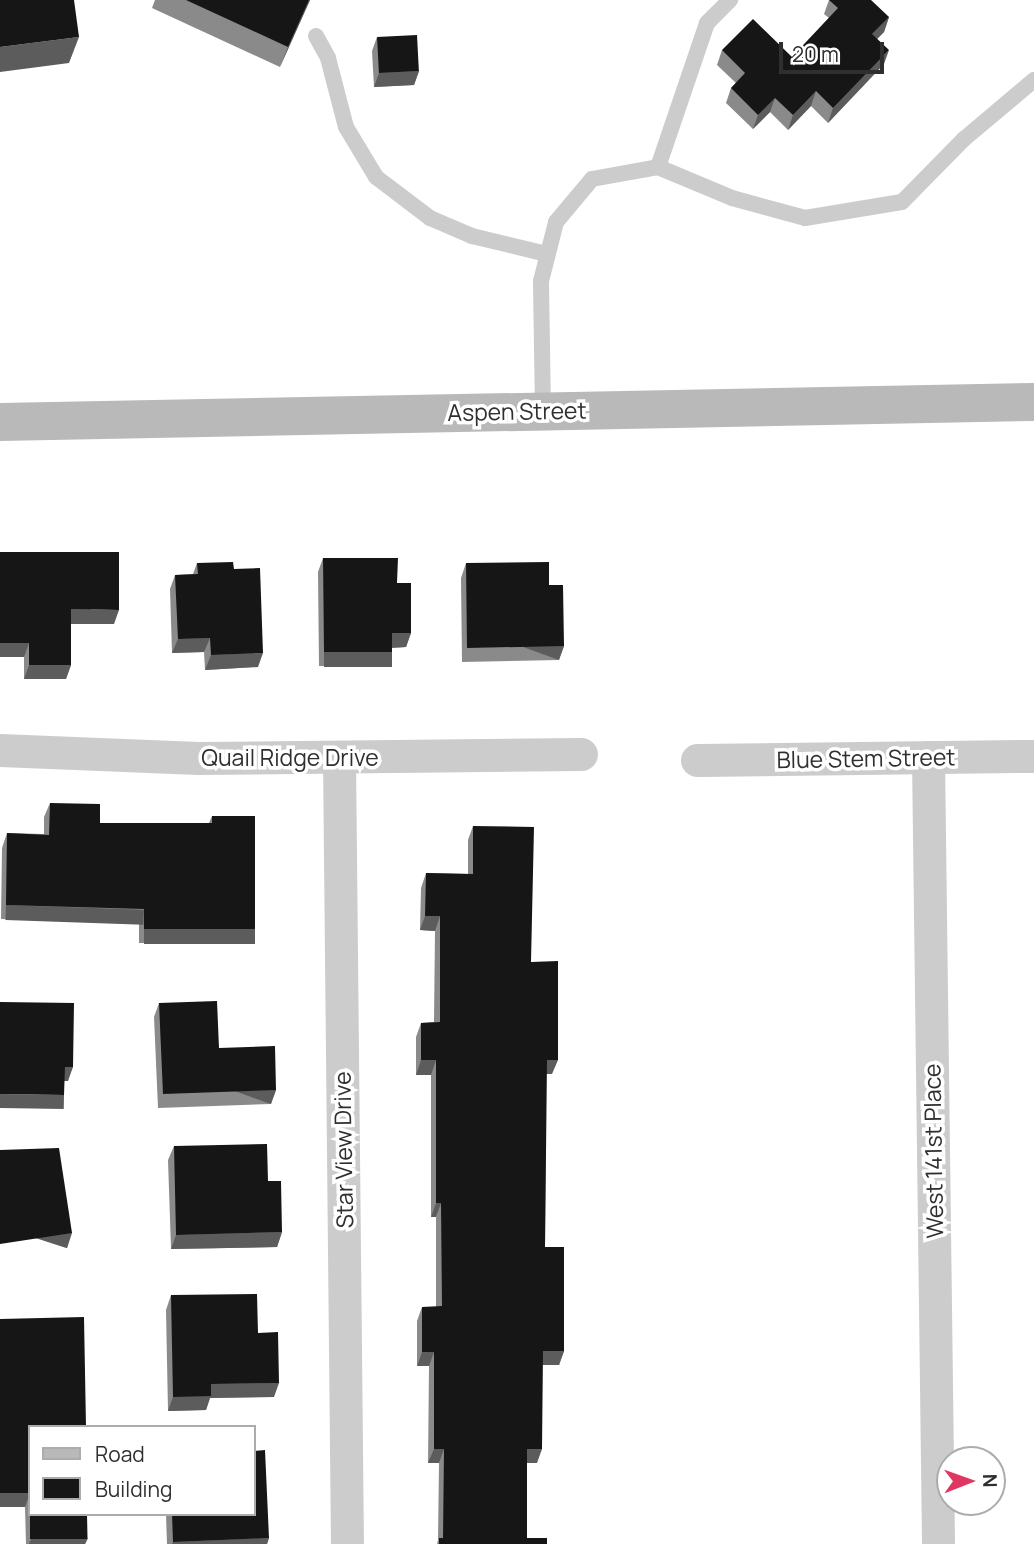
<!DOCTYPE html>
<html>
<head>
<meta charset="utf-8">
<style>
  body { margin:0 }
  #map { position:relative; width:1034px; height:1544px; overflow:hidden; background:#fff; font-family:Manrope,sans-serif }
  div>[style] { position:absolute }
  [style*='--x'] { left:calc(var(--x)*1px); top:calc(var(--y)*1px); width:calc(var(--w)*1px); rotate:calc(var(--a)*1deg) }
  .lane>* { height:16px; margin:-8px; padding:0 8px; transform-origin:8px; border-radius:8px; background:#ccc }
  .street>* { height:33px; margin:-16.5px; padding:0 16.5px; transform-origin:16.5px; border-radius:16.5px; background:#ccc }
  .secondary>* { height:38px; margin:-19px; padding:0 19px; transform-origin:19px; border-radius:19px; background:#b9b9b9 }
  .wall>* { inset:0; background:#8a8a8a }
  .shaded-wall>* { inset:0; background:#5c5c5c; transform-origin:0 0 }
  .building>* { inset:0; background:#161616; transform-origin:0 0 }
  span { translate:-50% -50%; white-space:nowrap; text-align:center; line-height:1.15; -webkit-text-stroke:7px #fff; paint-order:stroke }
  .street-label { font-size:23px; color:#2f2f2f }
  .legend { position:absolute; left:28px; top:1425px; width:228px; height:91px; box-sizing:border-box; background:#fff; border:2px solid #acacac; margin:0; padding:9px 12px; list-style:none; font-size:21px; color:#2f2f2f }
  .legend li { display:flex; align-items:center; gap:14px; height:35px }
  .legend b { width:35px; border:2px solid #acacac }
  .north { position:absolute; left:936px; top:1446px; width:70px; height:70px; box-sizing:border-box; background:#fff; border:2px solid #acacac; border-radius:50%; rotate:89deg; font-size:19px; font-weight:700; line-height:28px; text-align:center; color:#2f2f2f }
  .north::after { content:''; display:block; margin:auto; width:24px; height:32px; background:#e03762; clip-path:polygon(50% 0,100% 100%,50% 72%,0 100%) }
  .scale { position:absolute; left:779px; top:42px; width:105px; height:32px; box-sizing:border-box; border:4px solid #2f2f2f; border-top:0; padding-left:9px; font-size:21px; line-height:24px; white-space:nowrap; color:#2f2f2f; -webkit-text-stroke:5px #fff; paint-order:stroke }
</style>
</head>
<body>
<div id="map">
  <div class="lane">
    <i style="--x:316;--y:36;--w:25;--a:61"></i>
    <i style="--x:328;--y:58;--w:71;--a:75.4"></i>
    <i style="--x:346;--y:127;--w:58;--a:59"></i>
    <i style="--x:376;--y:177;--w:68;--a:37.2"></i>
    <i style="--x:430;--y:218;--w:46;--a:23.2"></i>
    <i style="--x:472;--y:236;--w:77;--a:13.5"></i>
    <i style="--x:658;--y:167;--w:152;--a:-71.2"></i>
    <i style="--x:707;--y:23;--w:33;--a:-45"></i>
    <i style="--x:543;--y:411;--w:130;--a:-90.9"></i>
    <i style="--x:541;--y:281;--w:61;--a:-75.7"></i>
    <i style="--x:556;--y:222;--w:56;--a:-50.1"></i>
    <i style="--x:592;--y:179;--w:67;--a:-10.3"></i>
    <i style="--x:658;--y:167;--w:80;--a:22.7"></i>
    <i style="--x:732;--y:198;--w:76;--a:15.3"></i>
    <i style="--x:805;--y:218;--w:98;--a:-9.4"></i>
    <i style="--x:902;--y:202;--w:88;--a:-45.5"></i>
    <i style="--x:964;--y:139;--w:92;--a:-40.1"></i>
  </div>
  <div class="street">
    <i style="--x:0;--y:750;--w:198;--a:2.3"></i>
    <i style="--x:198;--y:758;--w:383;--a:-0.6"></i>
    <i style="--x:339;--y:757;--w:787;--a:89.42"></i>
    <i style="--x:928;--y:757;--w:787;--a:89.27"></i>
    <i style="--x:697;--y:760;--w:337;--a:-0.7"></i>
  </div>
  <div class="secondary">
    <i style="--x:0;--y:422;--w:1034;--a:-1.11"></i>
  </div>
  <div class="wall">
    <i style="clip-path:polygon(155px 0,310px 0,280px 67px,152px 8px)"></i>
    <i style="clip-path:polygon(829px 0,889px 17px,884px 32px,877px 39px,884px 64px,828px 123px,811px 106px,788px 130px,770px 112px,753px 129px,726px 103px,731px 88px,736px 83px,717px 65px,722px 50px,792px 57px,829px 18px,824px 14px)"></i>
    <i style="clip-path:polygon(377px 37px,419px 71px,414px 85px,374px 87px,372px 51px)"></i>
    <i style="clip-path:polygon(0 552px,114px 624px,71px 624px,71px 665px,66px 679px,24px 679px,24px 657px,0 657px)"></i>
    <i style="clip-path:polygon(323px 558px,397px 583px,411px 633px,406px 647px,392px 648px,387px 666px,319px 666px,318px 572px)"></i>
    <i style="clip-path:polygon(197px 563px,234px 569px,258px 667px,205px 670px,204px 652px,172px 653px,170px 589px,175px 575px,193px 574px)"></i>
    <i style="clip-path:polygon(466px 563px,549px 585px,564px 646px,559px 660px,462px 662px,461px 578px)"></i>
    <i style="clip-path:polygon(50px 803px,100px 823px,209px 823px,212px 816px,250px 943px,139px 943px,139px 923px,1px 919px,2px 848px,7px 833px,44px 834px,44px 817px)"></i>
    <i style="clip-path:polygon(473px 826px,531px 962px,552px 1074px,546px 1074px,545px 1247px,564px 1351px,559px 1365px,542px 1365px,537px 1463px,527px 1463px,527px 1538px,547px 1544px,437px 1544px,438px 1540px,439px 1463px,428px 1463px,429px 1366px,417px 1366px,417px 1321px,422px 1307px,436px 1307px,436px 1217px,431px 1217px,431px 1075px,416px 1075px,416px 1037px,421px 1023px,434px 1022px,435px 931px,420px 930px,421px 888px,426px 873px,468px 874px,468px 840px)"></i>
    <i style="clip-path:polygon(159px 1003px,219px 1048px,276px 1090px,271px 1104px,158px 1108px,154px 1017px)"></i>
    <i style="clip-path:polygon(174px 1146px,268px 1181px,282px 1232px,277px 1247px,171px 1249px,168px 1160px)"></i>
    <i style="clip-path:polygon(171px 1295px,258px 1333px,274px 1397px,210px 1398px,206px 1410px,168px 1411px,166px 1310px)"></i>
    <i style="clip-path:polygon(0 1319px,30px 1427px,30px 1514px,87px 1514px,88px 1538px,85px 1544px,26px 1544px,25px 1507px,0 1507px)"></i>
    <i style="clip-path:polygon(166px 1514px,254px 1514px,269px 1538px,267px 1544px,167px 1544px)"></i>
  </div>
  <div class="shaded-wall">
    <i style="clip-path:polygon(309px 0,310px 0,280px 67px,288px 47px)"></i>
    <i style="clip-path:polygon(889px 17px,884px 32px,867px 49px,872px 34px)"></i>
    <i style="clip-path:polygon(79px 37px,69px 63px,0 72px,0 47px)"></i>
    <i style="clip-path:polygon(889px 50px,884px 64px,828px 123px,833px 108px)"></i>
    <i style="clip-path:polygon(419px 71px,414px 85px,374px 87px,379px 73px)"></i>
    <i style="clip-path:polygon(816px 91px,811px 106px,788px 130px,793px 115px)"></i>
    <i style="clip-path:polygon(775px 98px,770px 112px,753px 129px,758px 115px)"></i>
    <i style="clip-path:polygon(71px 609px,119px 610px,114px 624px,66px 624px)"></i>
    <i style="clip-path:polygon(392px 633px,411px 633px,406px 647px,387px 648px)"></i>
    <i style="clip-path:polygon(210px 638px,204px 652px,172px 653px,178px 639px)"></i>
    <i style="clip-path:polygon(0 643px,29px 643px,24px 657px,0 657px)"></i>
    <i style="left:564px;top:646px;width:15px;height:97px;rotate:110deg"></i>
    <i style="left:324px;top:652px;width:68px;height:15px"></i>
    <i style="clip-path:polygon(263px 653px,258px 667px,205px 670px,211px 655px)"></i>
    <i style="clip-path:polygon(29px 665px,71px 665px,66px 679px,24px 679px)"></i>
    <i style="left:6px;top:905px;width:138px;height:15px;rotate:2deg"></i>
    <i style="clip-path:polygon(425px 916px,440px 916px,435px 931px,420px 930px)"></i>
    <i style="left:144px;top:929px;width:111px;height:15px"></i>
    <i style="clip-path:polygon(421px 1060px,436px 1060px,431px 1075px,416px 1075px)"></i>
    <i style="clip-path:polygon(547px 1060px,558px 1060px,552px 1074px,541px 1074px)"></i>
    <i style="clip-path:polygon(65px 1067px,73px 1067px,68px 1081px,60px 1081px)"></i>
    <i style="left:276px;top:1090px;width:15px;height:113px;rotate:110deg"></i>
    <i style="left:0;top:1094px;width:64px;height:14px;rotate:1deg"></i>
    <i style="clip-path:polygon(436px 1203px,441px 1203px,436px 1217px,431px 1217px)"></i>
    <i style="clip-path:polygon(282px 1232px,277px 1247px,171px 1249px,176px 1235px)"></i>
    <i style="left:72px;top:1233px;width:16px;height:73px;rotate:108deg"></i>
    <i style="clip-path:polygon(543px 1351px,564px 1351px,559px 1365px,537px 1365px)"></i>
    <i style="clip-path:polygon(422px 1352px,434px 1352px,429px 1366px,417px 1366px)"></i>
    <i style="clip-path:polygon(279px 1383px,274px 1397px,210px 1398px,206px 1410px,168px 1411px,173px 1397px,211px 1384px)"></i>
    <i style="clip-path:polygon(434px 1449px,444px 1449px,439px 1463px,428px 1463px)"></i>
    <i style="clip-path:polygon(527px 1449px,542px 1449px,537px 1463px,522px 1463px)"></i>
    <i style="clip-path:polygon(0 1493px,30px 1493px,25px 1507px,0 1507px)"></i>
    <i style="clip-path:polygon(88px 1538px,85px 1544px,29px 1544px,31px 1539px)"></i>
    <i style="clip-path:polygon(269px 1538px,267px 1544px,172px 1544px,173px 1542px)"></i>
  </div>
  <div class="building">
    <i style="clip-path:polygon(0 0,74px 0,79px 37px,0 47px)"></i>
    <i style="clip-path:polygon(186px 0,309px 0,288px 47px)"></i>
    <i style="clip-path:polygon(829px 0,871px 0,889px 17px,872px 34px,889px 50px,833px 108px,816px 91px,793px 115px,775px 98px,758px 115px,731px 88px,745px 73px,722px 50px,753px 19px,792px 57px,838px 8px)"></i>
    <i style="left:417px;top:35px;width:36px;height:40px;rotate:87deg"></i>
    <i style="clip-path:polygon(0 552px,119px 552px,119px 610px,71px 609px,71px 665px,29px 665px,29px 643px,0 643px)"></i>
    <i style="clip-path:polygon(323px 558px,398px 558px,397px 583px,411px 583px,411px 633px,392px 633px,392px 652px,324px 652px)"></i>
    <i style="clip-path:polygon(233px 562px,234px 569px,260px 568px,263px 653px,211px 655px,210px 638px,178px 639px,175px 575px,198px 574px,197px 563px)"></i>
    <i style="clip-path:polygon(549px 562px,549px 585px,563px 585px,564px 646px,467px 648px,466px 563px)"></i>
    <i style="clip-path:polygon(50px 803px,100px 804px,100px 823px,212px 823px,212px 816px,255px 816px,255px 929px,144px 929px,144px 909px,6px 905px,7px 833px,49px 835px)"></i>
    <i style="clip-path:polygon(473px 826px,534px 827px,531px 962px,558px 961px,558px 1060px,547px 1060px,545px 1247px,564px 1247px,564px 1351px,543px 1351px,542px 1449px,527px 1449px,527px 1538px,547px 1538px,547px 1544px,439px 1544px,439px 1538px,443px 1538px,444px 1449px,434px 1449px,434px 1352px,422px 1352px,422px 1307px,442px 1306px,441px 1203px,436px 1203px,436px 1060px,421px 1060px,421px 1023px,440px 1022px,440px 916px,425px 916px,426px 873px,473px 874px)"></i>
    <i style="clip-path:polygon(217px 1001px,219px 1048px,275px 1046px,276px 1090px,163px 1094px,159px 1003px)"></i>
    <i style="clip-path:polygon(0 1002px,74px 1003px,73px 1067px,65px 1067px,64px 1095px,0 1094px)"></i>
    <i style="clip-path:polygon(267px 1144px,268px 1181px,281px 1181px,282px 1232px,176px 1235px,174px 1146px)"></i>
    <i style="clip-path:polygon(59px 1148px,72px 1233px,0 1244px,0 1150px)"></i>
    <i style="clip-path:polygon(257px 1294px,258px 1333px,278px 1332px,279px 1383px,211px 1384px,211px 1396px,173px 1397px,171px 1295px)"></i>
    <i style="clip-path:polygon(84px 1317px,86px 1427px,30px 1427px,30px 1493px,0 1493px,0 1319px)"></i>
    <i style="clip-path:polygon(265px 1450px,269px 1538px,173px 1542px,172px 1514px,254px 1514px,254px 1451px)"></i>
    <i style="left:30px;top:1514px;width:57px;height:25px"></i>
  </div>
  <div class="street-label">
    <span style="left:517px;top:411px;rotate:-1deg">Aspen Street</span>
    <span style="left:290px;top:757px">Quail Ridge Drive</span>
    <span style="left:866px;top:758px;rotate:-1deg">Blue Stem Street</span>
    <span style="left:343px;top:1150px;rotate:-91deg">Star View Drive</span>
    <span style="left:933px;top:1151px;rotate:-91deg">West 141st Place</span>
  </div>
  <ul class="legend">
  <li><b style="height:9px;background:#b9b9b9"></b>Road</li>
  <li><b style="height:19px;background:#161616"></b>Building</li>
  </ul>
  <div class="north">N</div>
  <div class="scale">20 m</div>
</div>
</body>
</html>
